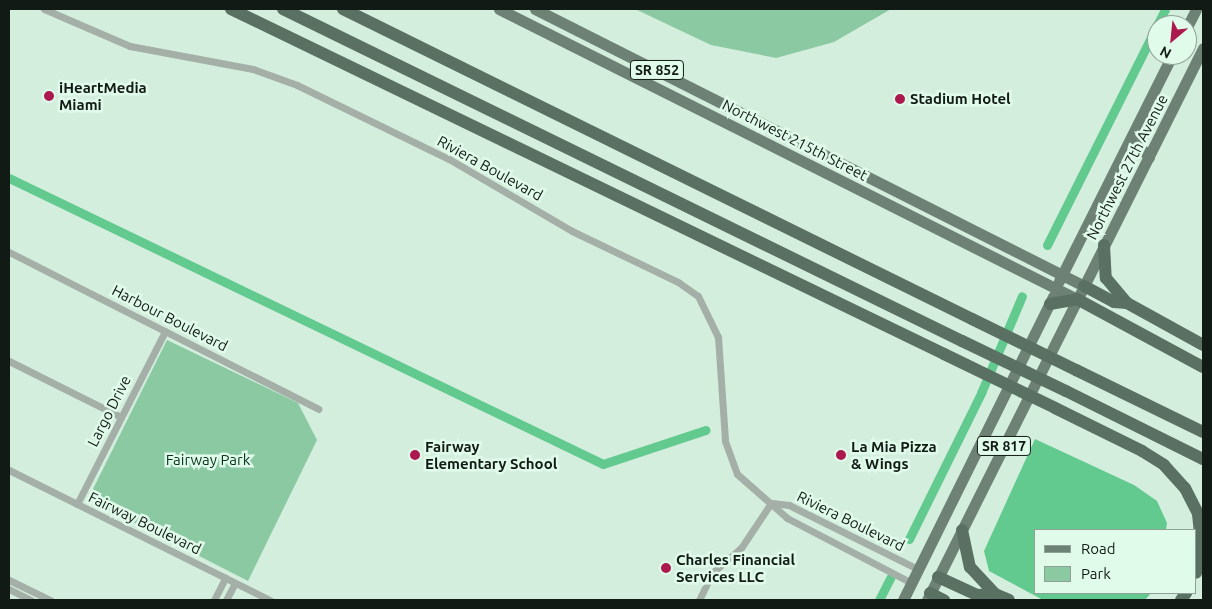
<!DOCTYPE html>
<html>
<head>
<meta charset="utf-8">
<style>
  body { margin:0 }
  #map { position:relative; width:1212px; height:609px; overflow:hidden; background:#d4eedd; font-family:Ubuntu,sans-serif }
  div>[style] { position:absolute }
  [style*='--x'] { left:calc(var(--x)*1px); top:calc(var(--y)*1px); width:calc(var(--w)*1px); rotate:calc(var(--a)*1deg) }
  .green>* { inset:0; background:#8bc9a3 }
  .forest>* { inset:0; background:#62c98f }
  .canal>* { height:9px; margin:-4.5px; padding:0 4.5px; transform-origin:4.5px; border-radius:4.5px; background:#62c98f }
  .minor>* { height:7px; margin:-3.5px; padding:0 3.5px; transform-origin:3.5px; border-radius:3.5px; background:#a4afa8 }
  .primary>* { height:11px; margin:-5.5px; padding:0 5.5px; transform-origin:5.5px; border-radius:5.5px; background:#6d8174 }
  .motorway>* { height:12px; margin:-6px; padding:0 6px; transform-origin:6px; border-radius:6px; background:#597062 }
  .motorway-bridge>* { height:12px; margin:-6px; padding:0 6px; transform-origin:6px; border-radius:6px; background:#597062 }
  .dots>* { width:14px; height:14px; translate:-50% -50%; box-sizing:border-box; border:2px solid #e1fbea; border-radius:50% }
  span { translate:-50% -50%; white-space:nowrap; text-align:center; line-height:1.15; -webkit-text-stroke:5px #e1fbea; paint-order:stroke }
  .shield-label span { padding:1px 4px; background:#e1fbea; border:1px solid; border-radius:4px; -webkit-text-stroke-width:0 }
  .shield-label { font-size:14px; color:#111a14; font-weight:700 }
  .poi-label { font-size:15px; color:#111a14; font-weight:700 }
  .left { translate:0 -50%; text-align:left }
  .street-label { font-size:15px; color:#111a14 }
  .park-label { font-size:15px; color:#05331d }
  .frame { position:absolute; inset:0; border:10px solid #111a14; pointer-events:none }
  .legend { position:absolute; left:1034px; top:529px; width:162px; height:65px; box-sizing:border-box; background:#e1fbea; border:1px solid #8ea194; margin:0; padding:6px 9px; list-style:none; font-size:15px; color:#111a14 }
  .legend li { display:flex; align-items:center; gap:10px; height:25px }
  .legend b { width:25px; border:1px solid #8ea194 }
  .north { position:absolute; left:1147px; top:15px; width:50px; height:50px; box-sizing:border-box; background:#e1fbea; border:1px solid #8ea194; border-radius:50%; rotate:208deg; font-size:14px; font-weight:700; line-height:20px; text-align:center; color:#111a14 }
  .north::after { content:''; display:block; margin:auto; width:18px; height:22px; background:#ab194e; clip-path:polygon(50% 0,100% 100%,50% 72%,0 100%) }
</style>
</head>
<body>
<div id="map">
  <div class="green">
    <i style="clip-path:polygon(635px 9px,891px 9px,834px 42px,776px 58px,711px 45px)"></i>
    <i style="clip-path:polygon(167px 340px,298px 403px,317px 440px,248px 581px,88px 499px)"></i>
  </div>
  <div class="forest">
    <i style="clip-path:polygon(1035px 439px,1134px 485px,1157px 501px,1167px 523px,1166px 530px,1036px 530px,1036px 593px,1151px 593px,1145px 600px,1043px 600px,989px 571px,984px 551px)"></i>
  </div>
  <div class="canal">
    <i style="--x:9;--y:178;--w:659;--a:25.71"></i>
    <i style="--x:603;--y:464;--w:108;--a:-18.3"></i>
    <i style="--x:1047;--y:245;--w:264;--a:-63.4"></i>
    <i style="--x:909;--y:539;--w:163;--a:-63.7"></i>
    <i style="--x:981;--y:393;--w:105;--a:-67.1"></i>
    <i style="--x:879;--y:600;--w:25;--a:-63"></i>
  </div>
  <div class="minor">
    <i style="--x:44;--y:9;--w:94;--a:23.3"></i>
    <i style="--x:130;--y:46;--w:125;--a:10.6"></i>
    <i style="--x:253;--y:69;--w:47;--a:20"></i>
    <i style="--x:297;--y:85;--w:169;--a:26"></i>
    <i style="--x:449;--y:159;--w:143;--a:30.3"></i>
    <i style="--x:572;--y:231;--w:118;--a:25.7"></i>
    <i style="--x:678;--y:282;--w:24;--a:35"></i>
    <i style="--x:698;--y:296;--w:46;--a:64"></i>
    <i style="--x:718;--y:337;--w:104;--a:86.1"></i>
    <i style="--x:725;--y:441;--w:35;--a:70"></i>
    <i style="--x:737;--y:474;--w:67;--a:41.3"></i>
    <i style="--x:787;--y:518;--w:141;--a:27.5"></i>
    <i style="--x:9;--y:252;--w:347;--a:26.9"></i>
    <i style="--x:9;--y:361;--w:125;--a:26.6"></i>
    <i style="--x:9;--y:470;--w:292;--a:26.5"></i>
    <i style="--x:772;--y:503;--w:17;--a:7"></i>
    <i style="--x:789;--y:505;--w:144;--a:26.4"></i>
    <i style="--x:77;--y:504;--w:194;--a:-63"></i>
    <i style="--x:9;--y:580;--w:46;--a:26"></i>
    <i style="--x:9;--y:589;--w:25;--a:27"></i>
    <i style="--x:214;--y:600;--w:25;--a:-63"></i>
    <i style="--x:226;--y:600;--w:19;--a:-62"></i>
    <i style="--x:699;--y:600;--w:30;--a:-64"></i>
    <i style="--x:712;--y:573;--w:38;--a:-41"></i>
    <i style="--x:741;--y:548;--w:54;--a:-56.3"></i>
  </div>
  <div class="primary">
    <i style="--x:499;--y:9;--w:647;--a:26.64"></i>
    <i style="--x:535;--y:9;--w:615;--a:26.77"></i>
    <i style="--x:1187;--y:27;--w:20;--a:-63"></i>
    <i style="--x:1139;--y:124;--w:22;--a:90"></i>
    <i style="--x:1139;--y:146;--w:15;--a:48"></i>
    <i style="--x:1059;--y:281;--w:253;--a:-63.4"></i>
    <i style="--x:903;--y:600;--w:339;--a:-63.7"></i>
    <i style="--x:927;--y:600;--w:617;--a:-63.43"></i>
  </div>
  <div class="motorway">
    <i style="--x:231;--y:9;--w:792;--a:25.82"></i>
    <i style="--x:283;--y:9;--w:756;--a:26.06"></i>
    <i style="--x:343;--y:9;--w:701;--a:26.24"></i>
    <i style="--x:1104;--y:245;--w:33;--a:87"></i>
    <i style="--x:1106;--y:278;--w:33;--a:50"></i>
    <i style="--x:1084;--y:286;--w:34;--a:28"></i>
    <i style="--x:1114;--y:302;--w:13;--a:4"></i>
    <i style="--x:1127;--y:303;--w:87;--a:28.9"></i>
    <i style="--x:1050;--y:304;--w:27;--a:-10"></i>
    <i style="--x:1077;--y:299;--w:143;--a:28.4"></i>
    <i style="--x:1076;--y:370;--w:141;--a:26"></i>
    <i style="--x:1066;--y:391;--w:153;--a:26.4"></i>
    <i style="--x:1055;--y:408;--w:97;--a:26.3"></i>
    <i style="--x:1142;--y:451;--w:26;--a:32"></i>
    <i style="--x:1164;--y:465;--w:31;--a:48"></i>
    <i style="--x:1185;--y:488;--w:29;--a:63"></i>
    <i style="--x:1198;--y:514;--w:28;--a:84"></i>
    <i style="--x:1201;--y:542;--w:31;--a:99"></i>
    <i style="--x:962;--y:530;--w:38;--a:78"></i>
    <i style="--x:970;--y:567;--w:37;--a:47"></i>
    <i style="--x:995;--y:594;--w:15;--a:23"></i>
    <i style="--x:938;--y:577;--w:43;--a:24.8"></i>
    <i style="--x:977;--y:595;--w:18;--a:-3"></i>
    <i style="--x:930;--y:593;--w:16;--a:27"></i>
    <i style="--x:1181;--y:600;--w:9;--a:-54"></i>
  </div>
  <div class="motorway-bridge">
    <i style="--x:972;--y:319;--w:116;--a:26.1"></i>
    <i style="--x:962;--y:341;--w:115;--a:25.7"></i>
    <i style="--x:944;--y:354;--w:123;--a:25.9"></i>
  </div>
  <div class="dots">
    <i style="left:49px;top:96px;background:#ab194e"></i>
    <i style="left:900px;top:99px;background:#ab194e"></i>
    <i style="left:415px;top:455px;background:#ab194e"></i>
    <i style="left:841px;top:455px;background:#ab194e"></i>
    <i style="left:666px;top:568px;background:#ab194e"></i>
  </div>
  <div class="shield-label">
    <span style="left:657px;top:70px">SR 852</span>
    <span style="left:1004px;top:446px">SR 817</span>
  </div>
  <div class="poi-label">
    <span class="left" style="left:59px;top:96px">iHeartMedia<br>Miami</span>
    <span class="left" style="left:910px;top:99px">Stadium Hotel</span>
    <span class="left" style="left:425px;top:455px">Fairway<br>Elementary School</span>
    <span class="left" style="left:851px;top:455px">La Mia Pizza<br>&amp; Wings</span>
    <span class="left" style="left:676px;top:568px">Charles Financial<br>Services LLC</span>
  </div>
  <div class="street-label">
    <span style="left:795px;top:140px;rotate:27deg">Northwest 215th Street</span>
    <span style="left:1127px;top:167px;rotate:-63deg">Northwest 27th Avenue</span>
    <span style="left:490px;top:168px;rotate:29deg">Riviera Boulevard</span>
    <span style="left:170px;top:318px;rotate:27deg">Harbour Boulevard</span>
    <span style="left:109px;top:411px;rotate:-63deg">Largo Drive</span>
    <span style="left:851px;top:521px;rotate:26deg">Riviera Boulevard</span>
    <span style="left:145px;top:523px;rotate:26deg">Fairway Boulevard</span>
  </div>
  <div class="park-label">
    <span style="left:208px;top:460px">Fairway Park</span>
  </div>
  <div class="frame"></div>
  <ul class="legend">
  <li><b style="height:6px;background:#6d8174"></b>Road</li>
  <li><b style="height:14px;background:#8bc9a3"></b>Park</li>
  </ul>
  <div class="north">N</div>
</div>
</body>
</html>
